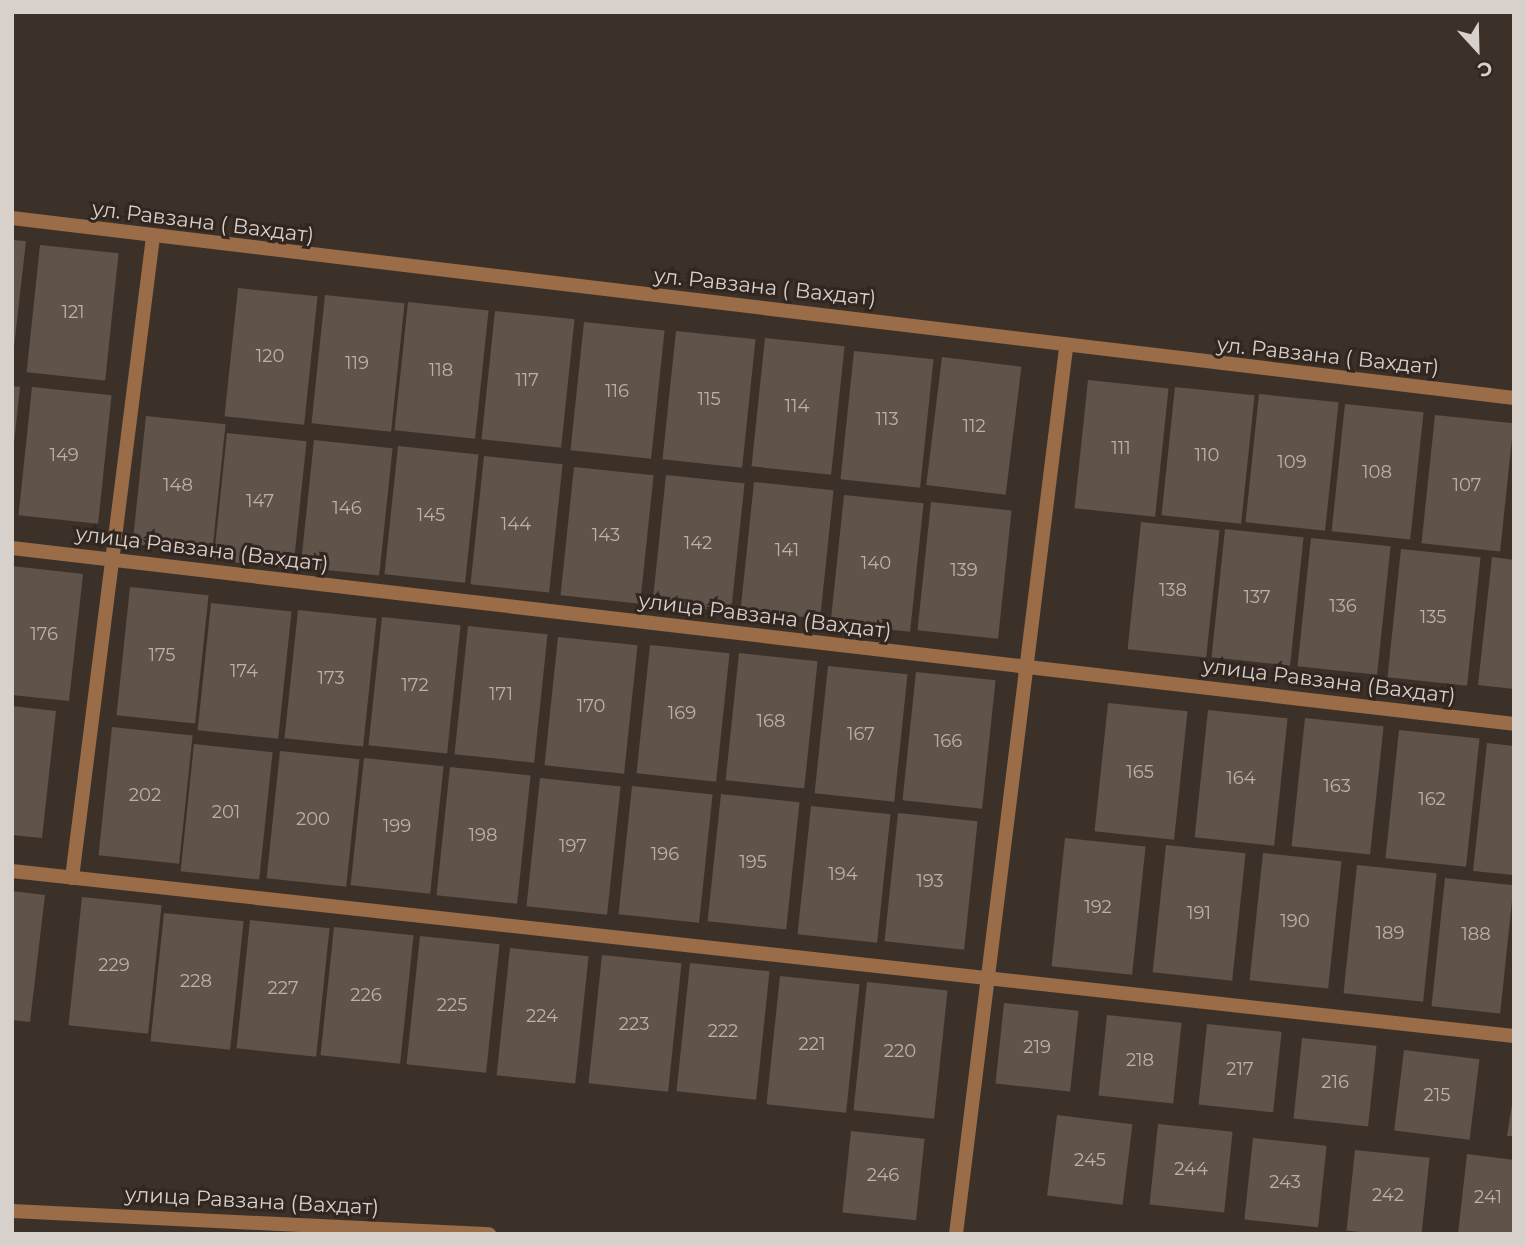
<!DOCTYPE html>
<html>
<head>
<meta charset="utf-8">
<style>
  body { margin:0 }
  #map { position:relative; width:1526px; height:1246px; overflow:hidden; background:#3c3129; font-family:Montserrat,sans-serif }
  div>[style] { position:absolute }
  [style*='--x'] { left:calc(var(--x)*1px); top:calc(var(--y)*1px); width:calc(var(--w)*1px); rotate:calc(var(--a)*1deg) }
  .building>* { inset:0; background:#5f534a; transform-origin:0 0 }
  .street>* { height:14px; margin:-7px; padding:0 7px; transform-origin:7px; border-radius:7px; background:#9a6c47 }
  span { translate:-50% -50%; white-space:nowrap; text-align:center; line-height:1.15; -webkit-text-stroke:6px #322720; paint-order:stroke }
  .number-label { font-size:18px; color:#b9b1ab }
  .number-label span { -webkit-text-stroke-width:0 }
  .street-label { font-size:21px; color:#d7d0cb }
  .frame { position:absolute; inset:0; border:14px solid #d7d0cb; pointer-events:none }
  .north { position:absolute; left:1442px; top:14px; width:70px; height:70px; -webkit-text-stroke:5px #322720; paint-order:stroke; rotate:158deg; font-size:19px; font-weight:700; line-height:28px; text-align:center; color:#d7d0cb }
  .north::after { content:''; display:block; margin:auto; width:24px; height:32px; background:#d7d0cb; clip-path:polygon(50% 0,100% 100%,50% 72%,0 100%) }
</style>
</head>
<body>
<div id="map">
  <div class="building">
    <i style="clip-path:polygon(12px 240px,26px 241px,14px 347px,12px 347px)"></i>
    <i style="left:40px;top:245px;width:79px;height:128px;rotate:6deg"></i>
    <i style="left:238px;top:288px;width:80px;height:129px;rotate:6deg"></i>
    <i style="left:325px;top:295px;width:80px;height:129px;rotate:6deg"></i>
    <i style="left:408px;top:302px;width:81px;height:129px;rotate:6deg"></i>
    <i style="left:495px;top:311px;width:80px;height:129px;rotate:6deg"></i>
    <i style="left:584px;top:322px;width:81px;height:129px;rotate:6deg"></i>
    <i style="left:676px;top:331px;width:80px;height:129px;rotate:6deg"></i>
    <i style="left:765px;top:338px;width:80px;height:129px;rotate:6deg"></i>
    <i style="left:854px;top:351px;width:80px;height:129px;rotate:6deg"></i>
    <i style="left:942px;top:357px;width:80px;height:129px;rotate:7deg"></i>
    <i style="left:1088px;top:380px;width:81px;height:129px;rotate:6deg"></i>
    <i style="clip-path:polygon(12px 386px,20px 387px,14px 443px,12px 443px)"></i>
    <i style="left:32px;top:387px;width:80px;height:129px;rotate:6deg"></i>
    <i style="left:1175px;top:387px;width:80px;height:129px;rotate:6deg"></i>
    <i style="left:1259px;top:394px;width:80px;height:129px;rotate:6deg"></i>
    <i style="left:1345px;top:404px;width:79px;height:128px;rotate:6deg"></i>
    <i style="left:1435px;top:415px;width:79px;height:129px;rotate:6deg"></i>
    <i style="left:146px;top:416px;width:80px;height:129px;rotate:6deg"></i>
    <i style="left:227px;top:433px;width:80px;height:128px;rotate:6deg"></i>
    <i style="left:314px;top:440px;width:79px;height:128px;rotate:6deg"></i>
    <i style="left:398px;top:446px;width:81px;height:129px;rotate:6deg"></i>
    <i style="left:484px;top:456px;width:79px;height:129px;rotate:6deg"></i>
    <i style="left:574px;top:467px;width:80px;height:129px;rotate:6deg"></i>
    <i style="left:666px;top:475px;width:79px;height:129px;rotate:6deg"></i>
    <i style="left:754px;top:482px;width:80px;height:129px;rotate:6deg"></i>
    <i style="left:844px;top:495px;width:80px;height:129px;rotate:6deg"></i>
    <i style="left:931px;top:502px;width:81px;height:129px;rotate:6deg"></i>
    <i style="left:1141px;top:522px;width:79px;height:128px;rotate:6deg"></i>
    <i style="left:1225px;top:529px;width:79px;height:129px;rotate:6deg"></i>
    <i style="left:1311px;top:538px;width:80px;height:129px;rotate:6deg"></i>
    <i style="left:1401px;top:549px;width:80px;height:129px;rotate:6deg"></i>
    <i style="clip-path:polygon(1492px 557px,1514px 560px,1514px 689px,1478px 685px)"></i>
    <i style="clip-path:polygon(12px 566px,83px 574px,69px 701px,12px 695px)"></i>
    <i style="left:130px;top:587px;width:79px;height:129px;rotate:6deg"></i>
    <i style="left:211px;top:603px;width:81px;height:128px;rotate:6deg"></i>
    <i style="left:298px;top:610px;width:79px;height:129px;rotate:6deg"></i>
    <i style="left:382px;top:617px;width:79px;height:129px;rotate:6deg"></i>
    <i style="left:468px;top:626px;width:80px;height:129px;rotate:6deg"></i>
    <i style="left:558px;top:637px;width:80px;height:129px;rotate:6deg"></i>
    <i style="left:650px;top:645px;width:80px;height:129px;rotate:6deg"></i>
    <i style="left:739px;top:653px;width:79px;height:128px;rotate:6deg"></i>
    <i style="left:828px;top:666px;width:80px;height:128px;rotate:6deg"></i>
    <i style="left:916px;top:672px;width:80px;height:129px;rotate:6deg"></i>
    <i style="left:1108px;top:703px;width:80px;height:129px;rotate:6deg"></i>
    <i style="clip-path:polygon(12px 706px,56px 711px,42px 838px,12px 835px)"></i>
    <i style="left:1208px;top:710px;width:80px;height:128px;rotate:6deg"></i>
    <i style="left:1305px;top:718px;width:79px;height:129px;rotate:6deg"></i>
    <i style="left:112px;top:727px;width:81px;height:129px;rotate:6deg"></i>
    <i style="left:1399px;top:730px;width:81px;height:129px;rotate:6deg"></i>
    <i style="clip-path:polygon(1487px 743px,1514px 746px,1514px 875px,1473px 871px)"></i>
    <i style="left:194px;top:744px;width:79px;height:128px;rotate:6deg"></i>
    <i style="left:280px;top:751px;width:80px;height:128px;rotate:6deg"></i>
    <i style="left:364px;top:758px;width:80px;height:128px;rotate:6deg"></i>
    <i style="left:450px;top:767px;width:81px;height:129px;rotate:6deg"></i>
    <i style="left:540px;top:778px;width:81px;height:129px;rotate:6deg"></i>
    <i style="left:632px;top:786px;width:81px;height:129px;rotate:6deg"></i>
    <i style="left:721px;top:794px;width:79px;height:128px;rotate:6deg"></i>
    <i style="left:811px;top:806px;width:80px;height:129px;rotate:6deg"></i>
    <i style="left:898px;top:813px;width:80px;height:129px;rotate:6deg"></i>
    <i style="left:1065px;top:838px;width:81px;height:129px;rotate:6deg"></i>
    <i style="left:1166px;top:845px;width:80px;height:128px;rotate:6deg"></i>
    <i style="left:1263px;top:853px;width:79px;height:128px;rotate:6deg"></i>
    <i style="left:1357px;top:865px;width:80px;height:129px;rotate:6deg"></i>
    <i style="left:1445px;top:878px;width:69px;height:129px;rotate:6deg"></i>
    <i style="clip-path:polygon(12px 891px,45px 895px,30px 1022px,12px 1020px)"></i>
    <i style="left:82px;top:897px;width:80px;height:129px;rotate:6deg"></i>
    <i style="left:164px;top:913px;width:80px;height:129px;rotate:6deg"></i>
    <i style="left:250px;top:920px;width:80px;height:129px;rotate:6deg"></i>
    <i style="left:334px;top:927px;width:80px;height:129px;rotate:6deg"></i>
    <i style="left:420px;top:936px;width:80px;height:129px;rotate:6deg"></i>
    <i style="left:510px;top:948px;width:79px;height:128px;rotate:6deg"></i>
    <i style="left:602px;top:955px;width:80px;height:129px;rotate:6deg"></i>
    <i style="left:690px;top:963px;width:80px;height:129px;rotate:6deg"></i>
    <i style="left:780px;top:976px;width:80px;height:129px;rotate:6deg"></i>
    <i style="left:867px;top:982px;width:81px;height:129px;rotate:6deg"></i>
    <i style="left:1004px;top:1003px;width:75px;height:81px;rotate:6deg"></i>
    <i style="left:1107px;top:1015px;width:75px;height:81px;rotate:6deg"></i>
    <i style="left:1207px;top:1024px;width:75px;height:81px;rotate:6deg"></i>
    <i style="left:1302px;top:1038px;width:75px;height:81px;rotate:6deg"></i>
    <i style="left:1404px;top:1050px;width:76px;height:81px;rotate:7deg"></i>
    <i style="clip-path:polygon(1514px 1092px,1514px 1136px,1507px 1136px)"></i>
    <i style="left:1057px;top:1115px;width:76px;height:81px;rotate:7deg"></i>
    <i style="left:1158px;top:1124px;width:75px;height:81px;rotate:6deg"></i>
    <i style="left:851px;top:1131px;width:74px;height:82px;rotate:6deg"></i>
    <i style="left:1253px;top:1138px;width:74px;height:82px;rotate:6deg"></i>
    <i style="left:1355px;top:1150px;width:75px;height:81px;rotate:6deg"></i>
    <i style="clip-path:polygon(1467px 1154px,1514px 1160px,1514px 1234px,1458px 1234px)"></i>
  </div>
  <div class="street">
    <i style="--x:12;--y:218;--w:1513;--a:6.83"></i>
    <i style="--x:12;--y:548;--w:1512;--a:6.68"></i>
    <i style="--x:12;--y:871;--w:1511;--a:6.27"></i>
    <i style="--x:72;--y:878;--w:646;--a:-82.8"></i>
    <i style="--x:12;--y:1211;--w:478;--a:2.8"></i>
    <i style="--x:956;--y:1234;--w:893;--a:-82.92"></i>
  </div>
  <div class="number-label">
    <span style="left:73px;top:312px">121</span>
    <span style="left:270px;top:356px">120</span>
    <span style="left:357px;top:363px">119</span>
    <span style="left:441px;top:370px">118</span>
    <span style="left:527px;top:380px">117</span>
    <span style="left:617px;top:391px">116</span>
    <span style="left:709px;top:399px">115</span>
    <span style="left:797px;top:406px">114</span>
    <span style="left:887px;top:419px">113</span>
    <span style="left:974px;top:426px">112</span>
    <span style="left:1121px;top:448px">111</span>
    <span style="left:64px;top:455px">149</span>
    <span style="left:1207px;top:455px">110</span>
    <span style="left:1292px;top:462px">109</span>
    <span style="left:1377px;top:472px">108</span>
    <span style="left:178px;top:485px">148</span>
    <span style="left:1467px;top:485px">107</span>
    <span style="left:260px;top:501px">147</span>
    <span style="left:347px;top:508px">146</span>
    <span style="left:431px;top:515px">145</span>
    <span style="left:516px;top:524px">144</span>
    <span style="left:606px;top:535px">143</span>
    <span style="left:698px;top:543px">142</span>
    <span style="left:787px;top:550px">141</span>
    <span style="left:876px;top:563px">140</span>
    <span style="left:964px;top:570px">139</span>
    <span style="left:1173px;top:590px">138</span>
    <span style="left:1257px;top:597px">137</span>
    <span style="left:1343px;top:606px">136</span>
    <span style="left:1433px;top:617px">135</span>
    <span style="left:44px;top:634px">176</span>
    <span style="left:162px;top:655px">175</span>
    <span style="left:244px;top:671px">174</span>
    <span style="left:331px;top:678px">173</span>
    <span style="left:415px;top:685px">172</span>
    <span style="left:501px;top:694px">171</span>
    <span style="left:591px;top:706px">170</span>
    <span style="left:682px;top:713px">169</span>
    <span style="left:771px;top:721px">168</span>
    <span style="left:861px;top:734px">167</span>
    <span style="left:948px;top:741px">166</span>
    <span style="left:1140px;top:772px">165</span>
    <span style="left:1241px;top:778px">164</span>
    <span style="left:1337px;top:786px">163</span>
    <span style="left:145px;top:795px">202</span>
    <span style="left:1432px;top:799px">162</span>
    <span style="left:226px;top:812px">201</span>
    <span style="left:313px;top:819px">200</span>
    <span style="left:397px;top:826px">199</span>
    <span style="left:483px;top:835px">198</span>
    <span style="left:573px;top:846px">197</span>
    <span style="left:665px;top:854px">196</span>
    <span style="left:753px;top:862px">195</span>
    <span style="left:843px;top:874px">194</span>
    <span style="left:930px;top:881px">193</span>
    <span style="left:1098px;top:907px">192</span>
    <span style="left:1199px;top:913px">191</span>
    <span style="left:1295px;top:921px">190</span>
    <span style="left:1390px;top:933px">189</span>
    <span style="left:1476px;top:934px">188</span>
    <span style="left:114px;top:965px">229</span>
    <span style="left:196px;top:981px">228</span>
    <span style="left:283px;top:988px">227</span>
    <span style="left:366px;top:995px">226</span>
    <span style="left:452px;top:1005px">225</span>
    <span style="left:542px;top:1016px">224</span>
    <span style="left:634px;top:1024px">223</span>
    <span style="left:723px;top:1031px">222</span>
    <span style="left:812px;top:1044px">221</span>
    <span style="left:1037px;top:1047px">219</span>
    <span style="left:900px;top:1051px">220</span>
    <span style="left:1140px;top:1060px">218</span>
    <span style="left:1240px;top:1069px">217</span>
    <span style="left:1335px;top:1082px">216</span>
    <span style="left:1437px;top:1095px">215</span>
    <span style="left:1090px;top:1160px">245</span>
    <span style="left:1191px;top:1169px">244</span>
    <span style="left:883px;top:1175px">246</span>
    <span style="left:1285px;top:1182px">243</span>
    <span style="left:1388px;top:1195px">242</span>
    <span style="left:1488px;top:1197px">241</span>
  </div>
  <div class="street-label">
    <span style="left:203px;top:222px;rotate:7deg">ул. Равзана ( Вахдат)</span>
    <span style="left:765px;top:287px;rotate:6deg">ул. Равзана ( Вахдат)</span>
    <span style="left:1328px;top:356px;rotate:6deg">ул. Равзана ( Вахдат)</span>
    <span style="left:202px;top:549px;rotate:7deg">улица Равзана (Вахдат)</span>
    <span style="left:765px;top:616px;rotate:7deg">улица Равзана (Вахдат)</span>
    <span style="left:1329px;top:681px;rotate:7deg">улица Равзана (Вахдат)</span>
    <span style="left:252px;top:1201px;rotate:3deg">улица Равзана (Вахдат)</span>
  </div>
  <div class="frame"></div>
  <div class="north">С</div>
</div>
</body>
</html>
